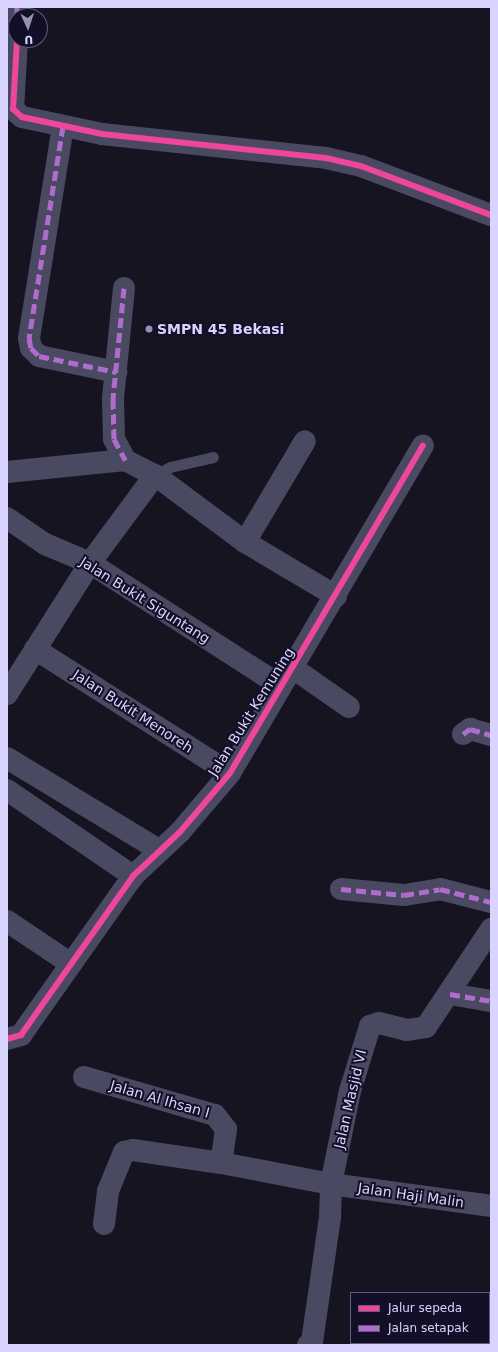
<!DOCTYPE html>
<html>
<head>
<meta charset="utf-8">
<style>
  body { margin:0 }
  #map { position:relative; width:498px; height:1352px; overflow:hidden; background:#161421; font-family:"DejaVu Sans",sans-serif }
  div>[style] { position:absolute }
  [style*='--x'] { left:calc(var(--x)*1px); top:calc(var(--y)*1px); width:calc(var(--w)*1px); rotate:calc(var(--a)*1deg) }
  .lane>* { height:11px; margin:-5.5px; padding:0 5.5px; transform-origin:5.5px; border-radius:5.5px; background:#4a4962 }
  .street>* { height:22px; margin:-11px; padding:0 11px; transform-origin:11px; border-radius:11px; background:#4a4962 }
  .quiet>* { height:5px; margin-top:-2.5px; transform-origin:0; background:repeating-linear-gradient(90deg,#b06ccc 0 10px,transparent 0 15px) }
  .cycleway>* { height:6px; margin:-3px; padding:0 3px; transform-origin:3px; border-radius:3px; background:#ed469a }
  .dots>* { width:11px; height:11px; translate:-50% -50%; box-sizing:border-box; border:2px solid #130f26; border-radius:50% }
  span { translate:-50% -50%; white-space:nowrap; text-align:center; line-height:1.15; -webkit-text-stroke:4px #130f26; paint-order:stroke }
  .poi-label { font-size:14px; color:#d9d4ff; font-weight:700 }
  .left { translate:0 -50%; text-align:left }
  .street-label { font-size:14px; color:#d9d4ff }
  .frame { position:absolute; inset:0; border:8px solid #d9d4ff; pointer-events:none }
  .legend { position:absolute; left:350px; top:1292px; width:140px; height:52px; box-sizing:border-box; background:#130f26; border:1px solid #625e7d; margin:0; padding:5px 7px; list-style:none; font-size:12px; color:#d9d4ff }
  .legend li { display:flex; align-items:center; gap:8px; height:20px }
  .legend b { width:20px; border:1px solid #625e7d }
  .north { position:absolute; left:8px; top:8px; width:40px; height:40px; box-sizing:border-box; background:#130f26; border:1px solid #625e7d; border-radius:50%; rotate:177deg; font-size:11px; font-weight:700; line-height:16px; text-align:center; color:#d9d4ff }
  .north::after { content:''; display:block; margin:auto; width:14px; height:18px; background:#9591b1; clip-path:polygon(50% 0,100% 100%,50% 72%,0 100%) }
</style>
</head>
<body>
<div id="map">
  <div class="lane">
    <i style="--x:155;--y:475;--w:17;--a:-28"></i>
    <i style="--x:170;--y:467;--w:44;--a:-13.1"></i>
  </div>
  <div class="street">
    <i style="--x:17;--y:16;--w:9;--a:-90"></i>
    <i style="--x:17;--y:40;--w:69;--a:93.3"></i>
    <i style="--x:13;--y:109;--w:12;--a:42"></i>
    <i style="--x:22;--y:117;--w:82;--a:12"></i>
    <i style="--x:102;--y:134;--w:225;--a:6.1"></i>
    <i style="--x:326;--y:158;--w:36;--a:13"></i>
    <i style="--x:361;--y:166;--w:139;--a:20.7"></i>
    <i style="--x:63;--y:126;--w:215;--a:99.1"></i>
    <i style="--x:29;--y:338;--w:10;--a:79"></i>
    <i style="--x:31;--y:348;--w:11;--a:45"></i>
    <i style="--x:39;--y:356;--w:79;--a:11.7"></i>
    <i style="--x:124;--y:288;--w:112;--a:95.7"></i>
    <i style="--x:113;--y:399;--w:40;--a:88.6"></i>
    <i style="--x:114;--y:439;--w:24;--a:62"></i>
    <i style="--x:7;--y:472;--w:119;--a:-5.8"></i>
    <i style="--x:125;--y:460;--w:34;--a:27"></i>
    <i style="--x:155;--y:475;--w:112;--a:36.7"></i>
    <i style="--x:245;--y:542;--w:106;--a:30.7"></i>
    <i style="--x:7;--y:518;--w:46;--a:34.4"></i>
    <i style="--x:45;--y:544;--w:49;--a:22.9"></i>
    <i style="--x:90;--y:563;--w:227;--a:32.8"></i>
    <i style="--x:245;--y:542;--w:117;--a:-59.3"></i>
    <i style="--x:35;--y:649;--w:231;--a:32.5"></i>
    <i style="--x:293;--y:668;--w:68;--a:34.9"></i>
    <i style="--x:7;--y:694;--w:155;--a:-57.6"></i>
    <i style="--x:90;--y:563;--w:109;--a:-53.5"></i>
    <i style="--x:463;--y:734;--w:9;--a:-36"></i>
    <i style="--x:470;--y:729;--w:22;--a:16"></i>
    <i style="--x:7;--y:758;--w:178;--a:31.2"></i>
    <i style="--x:7;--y:790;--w:153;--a:34.3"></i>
    <i style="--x:341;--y:889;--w:63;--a:5.4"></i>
    <i style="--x:404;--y:895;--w:36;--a:-9"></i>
    <i style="--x:440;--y:889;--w:53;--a:14.3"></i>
    <i style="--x:7;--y:921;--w:77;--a:33.9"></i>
    <i style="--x:450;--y:994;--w:42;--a:9.7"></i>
    <i style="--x:7;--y:1039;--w:15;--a:-16"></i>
    <i style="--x:21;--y:1035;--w:194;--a:-54.8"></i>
    <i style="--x:133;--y:876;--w:64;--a:-43.1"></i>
    <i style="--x:180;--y:832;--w:77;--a:-49.7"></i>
    <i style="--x:230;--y:773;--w:380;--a:-59.5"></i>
    <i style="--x:84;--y:1077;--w:136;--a:16.2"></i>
    <i style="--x:215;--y:1115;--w:18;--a:52"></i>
    <i style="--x:226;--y:1129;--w:34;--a:98"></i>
    <i style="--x:221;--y:1163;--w:112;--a:10.8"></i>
    <i style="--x:331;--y:1184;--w:162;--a:7.8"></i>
    <i style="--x:104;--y:1224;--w:33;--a:-83"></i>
    <i style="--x:108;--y:1191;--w:42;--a:-67.7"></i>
    <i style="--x:124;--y:1152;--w:9;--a:-13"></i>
    <i style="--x:133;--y:1150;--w:89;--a:8.4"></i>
    <i style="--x:416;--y:1343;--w:11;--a:10"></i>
    <i style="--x:308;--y:1345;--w:5;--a:-37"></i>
    <i style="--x:312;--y:1342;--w:126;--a:-81.8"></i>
    <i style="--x:330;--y:1217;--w:33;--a:-88"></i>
    <i style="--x:331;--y:1184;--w:95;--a:-78.5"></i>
    <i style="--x:350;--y:1091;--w:68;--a:-72.9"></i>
    <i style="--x:370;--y:1026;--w:9;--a:-18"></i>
    <i style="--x:379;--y:1023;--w:29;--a:14"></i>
    <i style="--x:407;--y:1030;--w:19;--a:-9"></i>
    <i style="--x:426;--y:1027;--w:118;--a:-56.4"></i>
    <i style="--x:361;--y:1345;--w:2;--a:-90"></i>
  </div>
  <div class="quiet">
    <i style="--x:17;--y:16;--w:9;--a:-90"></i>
    <i style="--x:63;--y:126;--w:215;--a:99.1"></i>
    <i style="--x:29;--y:338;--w:10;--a:79"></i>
    <i style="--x:31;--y:348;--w:11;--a:45"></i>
    <i style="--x:39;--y:356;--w:79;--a:11.7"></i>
    <i style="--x:124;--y:288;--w:112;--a:95.7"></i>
    <i style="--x:113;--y:399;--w:40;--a:88.6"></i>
    <i style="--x:114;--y:439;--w:24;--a:62"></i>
    <i style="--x:463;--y:734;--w:9;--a:-36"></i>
    <i style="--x:470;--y:729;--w:22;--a:16"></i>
    <i style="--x:341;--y:889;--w:63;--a:5.4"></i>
    <i style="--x:404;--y:895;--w:36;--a:-9"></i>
    <i style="--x:440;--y:889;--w:53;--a:14.3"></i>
    <i style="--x:450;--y:994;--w:42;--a:9.7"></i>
  </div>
  <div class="cycleway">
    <i style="--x:17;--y:40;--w:69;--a:93.3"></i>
    <i style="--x:13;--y:109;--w:12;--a:42"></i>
    <i style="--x:22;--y:117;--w:82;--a:12"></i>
    <i style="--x:102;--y:134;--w:225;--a:6.1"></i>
    <i style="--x:326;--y:158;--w:36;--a:13"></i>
    <i style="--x:361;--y:166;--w:139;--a:20.7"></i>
    <i style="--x:7;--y:1039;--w:15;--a:-16"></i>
    <i style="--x:21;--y:1035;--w:194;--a:-54.8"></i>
    <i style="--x:133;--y:876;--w:64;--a:-43.1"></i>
    <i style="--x:180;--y:832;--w:77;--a:-49.7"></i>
    <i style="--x:230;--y:773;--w:380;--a:-59.5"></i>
  </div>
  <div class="dots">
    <i style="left:149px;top:329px;background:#9591b1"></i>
  </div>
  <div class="poi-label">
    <span class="left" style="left:157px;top:329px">SMPN 45 Bekasi</span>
  </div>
  <div class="street-label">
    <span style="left:145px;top:600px;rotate:32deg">Jalan Bukit Siguntang</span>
    <span style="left:133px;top:711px;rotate:33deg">Jalan Bukit Menoreh</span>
    <span style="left:251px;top:712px;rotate:-58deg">Jalan Bukit Kemuning</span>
    <span style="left:160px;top:1099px;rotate:16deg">Jalan Al Ihsan I</span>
    <span style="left:350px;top:1099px;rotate:-77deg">Jalan Masjid VI</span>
    <span style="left:411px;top:1195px;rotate:8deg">Jalan Haji Malin</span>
  </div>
  <div class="frame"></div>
  <ul class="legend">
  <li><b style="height:5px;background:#ed469a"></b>Jalur sepeda</li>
  <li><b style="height:5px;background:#b06ccc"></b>Jalan setapak</li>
  </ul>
  <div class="north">U</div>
</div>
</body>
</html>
